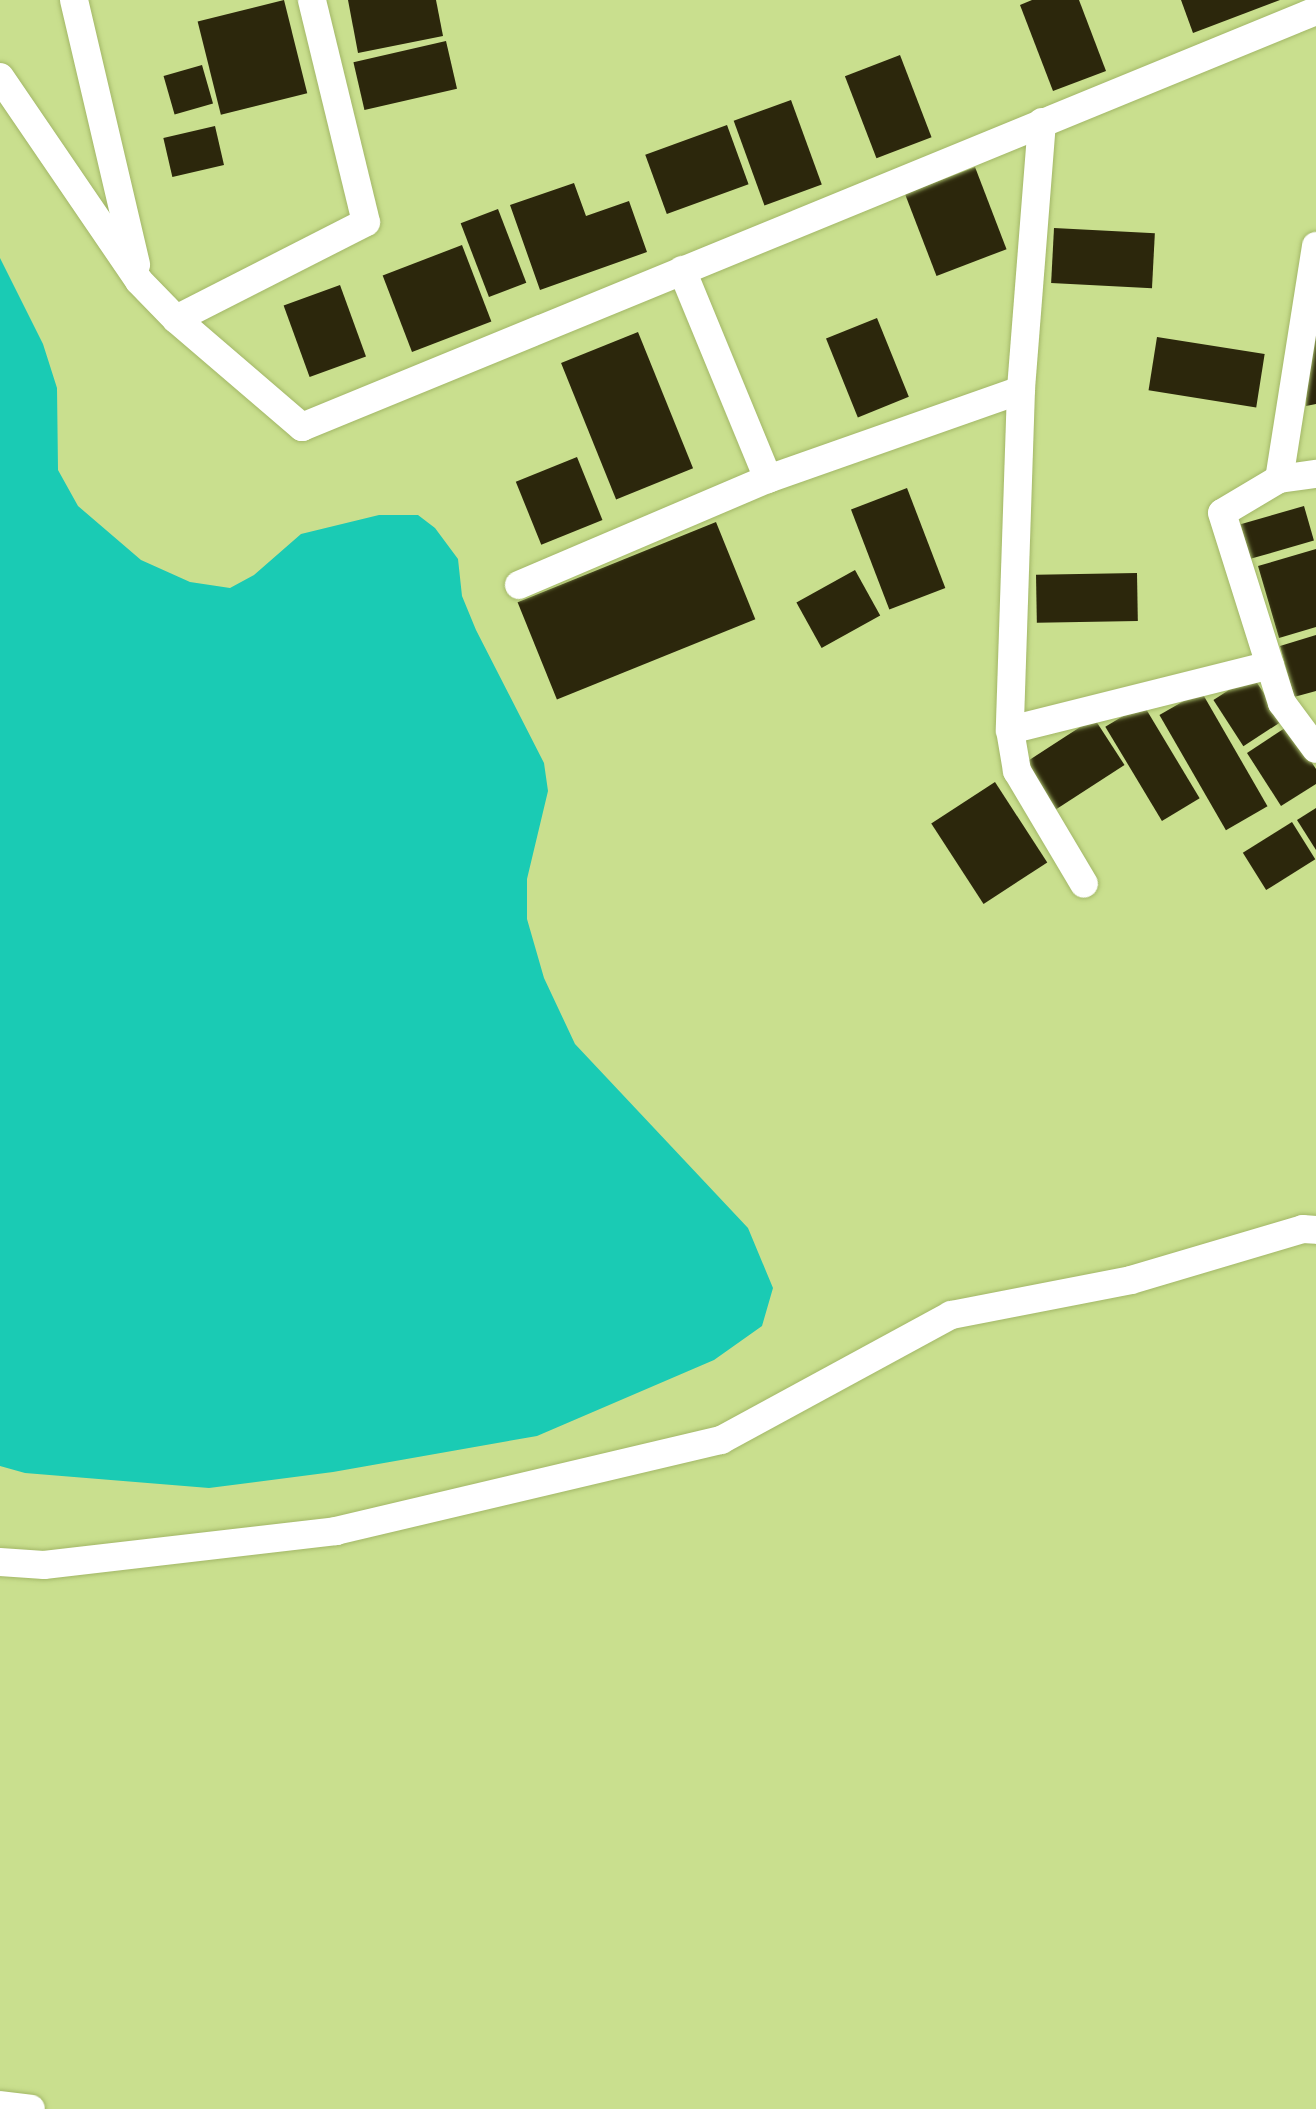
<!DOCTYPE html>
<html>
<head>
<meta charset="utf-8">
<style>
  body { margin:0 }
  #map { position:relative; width:1316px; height:2109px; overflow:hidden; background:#c9df8e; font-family:"Source Sans 3",sans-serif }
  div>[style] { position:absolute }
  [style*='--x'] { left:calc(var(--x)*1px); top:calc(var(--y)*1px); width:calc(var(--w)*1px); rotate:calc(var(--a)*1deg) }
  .water>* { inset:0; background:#1acbb4 }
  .building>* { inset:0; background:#2c270c; transform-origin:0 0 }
  .roads { filter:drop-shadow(0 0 2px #a3b768) drop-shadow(0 0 2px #a3b768) }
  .minor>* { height:28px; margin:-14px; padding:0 14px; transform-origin:14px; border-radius:14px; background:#fff }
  span { translate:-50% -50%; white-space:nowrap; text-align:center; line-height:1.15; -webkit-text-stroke:7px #effbd3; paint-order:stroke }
</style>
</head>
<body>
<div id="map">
  <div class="water">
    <i style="clip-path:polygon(0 258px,43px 344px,57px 388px,58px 470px,78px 506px,141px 560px,190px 582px,230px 588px,254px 575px,301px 534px,379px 515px,418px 515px,435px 528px,458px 559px,462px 596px,476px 630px,544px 763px,548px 791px,527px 879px,527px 919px,544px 978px,575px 1044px,748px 1228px,773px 1288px,762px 1326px,714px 1360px,537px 1436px,333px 1472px,209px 1488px,25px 1473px,0 1466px)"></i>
  </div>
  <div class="building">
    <i style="left:284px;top:0;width:96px;height:89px;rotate:76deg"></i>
    <i style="clip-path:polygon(348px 0,436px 0,443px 36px,358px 53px)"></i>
    <i style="clip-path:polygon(1032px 0,1079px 0,1106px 71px,1053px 91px,1020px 5px)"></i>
    <i style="clip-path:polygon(1181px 0,1280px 0,1193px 33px)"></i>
    <i style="left:446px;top:41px;width:49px;height:95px;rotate:77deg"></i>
    <i style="left:900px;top:55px;width:88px;height:59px;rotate:69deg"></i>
    <i style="left:202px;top:65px;width:40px;height:40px;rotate:74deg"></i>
    <i style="left:791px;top:100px;width:90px;height:61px;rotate:70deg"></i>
    <i style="left:727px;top:125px;width:63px;height:87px;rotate:70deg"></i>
    <i style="left:215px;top:126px;width:40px;height:53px;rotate:77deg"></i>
    <i style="left:975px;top:167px;width:88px;height:75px;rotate:69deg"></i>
    <i style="clip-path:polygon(574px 183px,586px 216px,629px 201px,647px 252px,540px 290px,510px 205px)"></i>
    <i style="left:498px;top:209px;width:79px;height:40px;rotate:69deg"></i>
    <i style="left:1054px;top:228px;width:101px;height:55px;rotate:3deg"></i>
    <i style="left:462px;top:245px;width:82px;height:85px;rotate:69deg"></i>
    <i style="left:340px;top:285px;width:76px;height:60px;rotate:70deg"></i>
    <i style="left:877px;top:318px;width:85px;height:55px;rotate:68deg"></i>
    <i style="clip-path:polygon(1316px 327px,1316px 404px,1306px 406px,1309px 328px)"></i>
    <i style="left:638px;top:332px;width:147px;height:83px;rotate:68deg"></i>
    <i style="left:1157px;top:337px;width:109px;height:54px;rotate:9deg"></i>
    <i style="left:577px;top:457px;width:68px;height:66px;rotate:68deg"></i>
    <i style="left:907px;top:488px;width:107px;height:60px;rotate:69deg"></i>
    <i style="left:1304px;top:506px;width:36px;height:66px;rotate:74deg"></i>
    <i style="left:716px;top:522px;width:105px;height:214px;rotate:68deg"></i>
    <i style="clip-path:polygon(1316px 549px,1316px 627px,1279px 638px,1258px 566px)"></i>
    <i style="left:855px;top:570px;width:52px;height:67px;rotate:61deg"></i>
    <i style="left:1137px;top:573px;width:48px;height:101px;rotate:89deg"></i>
    <i style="clip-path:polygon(1316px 635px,1316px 691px,1294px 697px,1280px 646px)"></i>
    <i style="left:1252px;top:675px;width:55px;height:46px;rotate:57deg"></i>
    <i style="left:1201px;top:691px;width:133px;height:48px;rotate:60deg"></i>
    <i style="left:1143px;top:704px;width:110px;height:44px;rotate:59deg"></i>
    <i style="left:1094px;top:718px;width:56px;height:87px;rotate:57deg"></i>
    <i style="clip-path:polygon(1288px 726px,1316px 769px,1316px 784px,1281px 806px,1247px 753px)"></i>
    <i style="left:995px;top:782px;width:96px;height:76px;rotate:57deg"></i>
    <i style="clip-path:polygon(1316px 808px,1316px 850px,1297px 820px)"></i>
    <i style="left:1292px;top:822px;width:44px;height:58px;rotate:58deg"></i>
  </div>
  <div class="roads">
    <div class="minor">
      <i style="--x:74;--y:0;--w:272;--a:76.8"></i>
      <i style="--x:0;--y:77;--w:247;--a:55.7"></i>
      <i style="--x:139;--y:281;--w:53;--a:45.8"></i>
      <i style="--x:176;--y:319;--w:166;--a:40.6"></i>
      <i style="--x:302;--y:427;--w:1096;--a:-22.31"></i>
      <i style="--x:1042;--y:122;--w:269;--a:94.5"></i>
      <i style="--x:1021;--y:390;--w:340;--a:91.9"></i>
      <i style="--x:1010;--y:730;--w:268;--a:-14"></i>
      <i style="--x:1316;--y:246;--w:236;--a:99"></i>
      <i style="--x:1279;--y:479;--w:66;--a:149.2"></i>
      <i style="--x:1222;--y:513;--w:199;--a:72.5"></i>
      <i style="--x:1282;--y:703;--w:57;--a:53.5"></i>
      <i style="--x:682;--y:270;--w:226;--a:67.6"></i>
      <i style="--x:176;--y:319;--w:213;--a:-27"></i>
      <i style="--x:366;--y:222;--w:228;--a:-103.7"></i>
      <i style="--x:1279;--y:479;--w:37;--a:-8"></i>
      <i style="--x:519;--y:585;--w:271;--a:-23.1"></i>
      <i style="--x:768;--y:479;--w:268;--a:-19.4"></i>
      <i style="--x:1010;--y:730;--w:42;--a:80.3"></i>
      <i style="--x:1017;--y:771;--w:131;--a:59.3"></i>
      <i style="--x:0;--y:1562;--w:44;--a:3.9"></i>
      <i style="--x:44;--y:1565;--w:294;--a:-6.6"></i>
      <i style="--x:336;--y:1531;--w:396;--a:-13.3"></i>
      <i style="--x:721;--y:1440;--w:262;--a:-28.5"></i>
      <i style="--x:951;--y:1315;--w:183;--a:-11"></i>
      <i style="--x:1131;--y:1280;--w:179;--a:-16.5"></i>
      <i style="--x:1303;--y:1229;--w:13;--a:4"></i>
      <i style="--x:0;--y:2105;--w:31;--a:7"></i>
    </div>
  </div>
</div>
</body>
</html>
